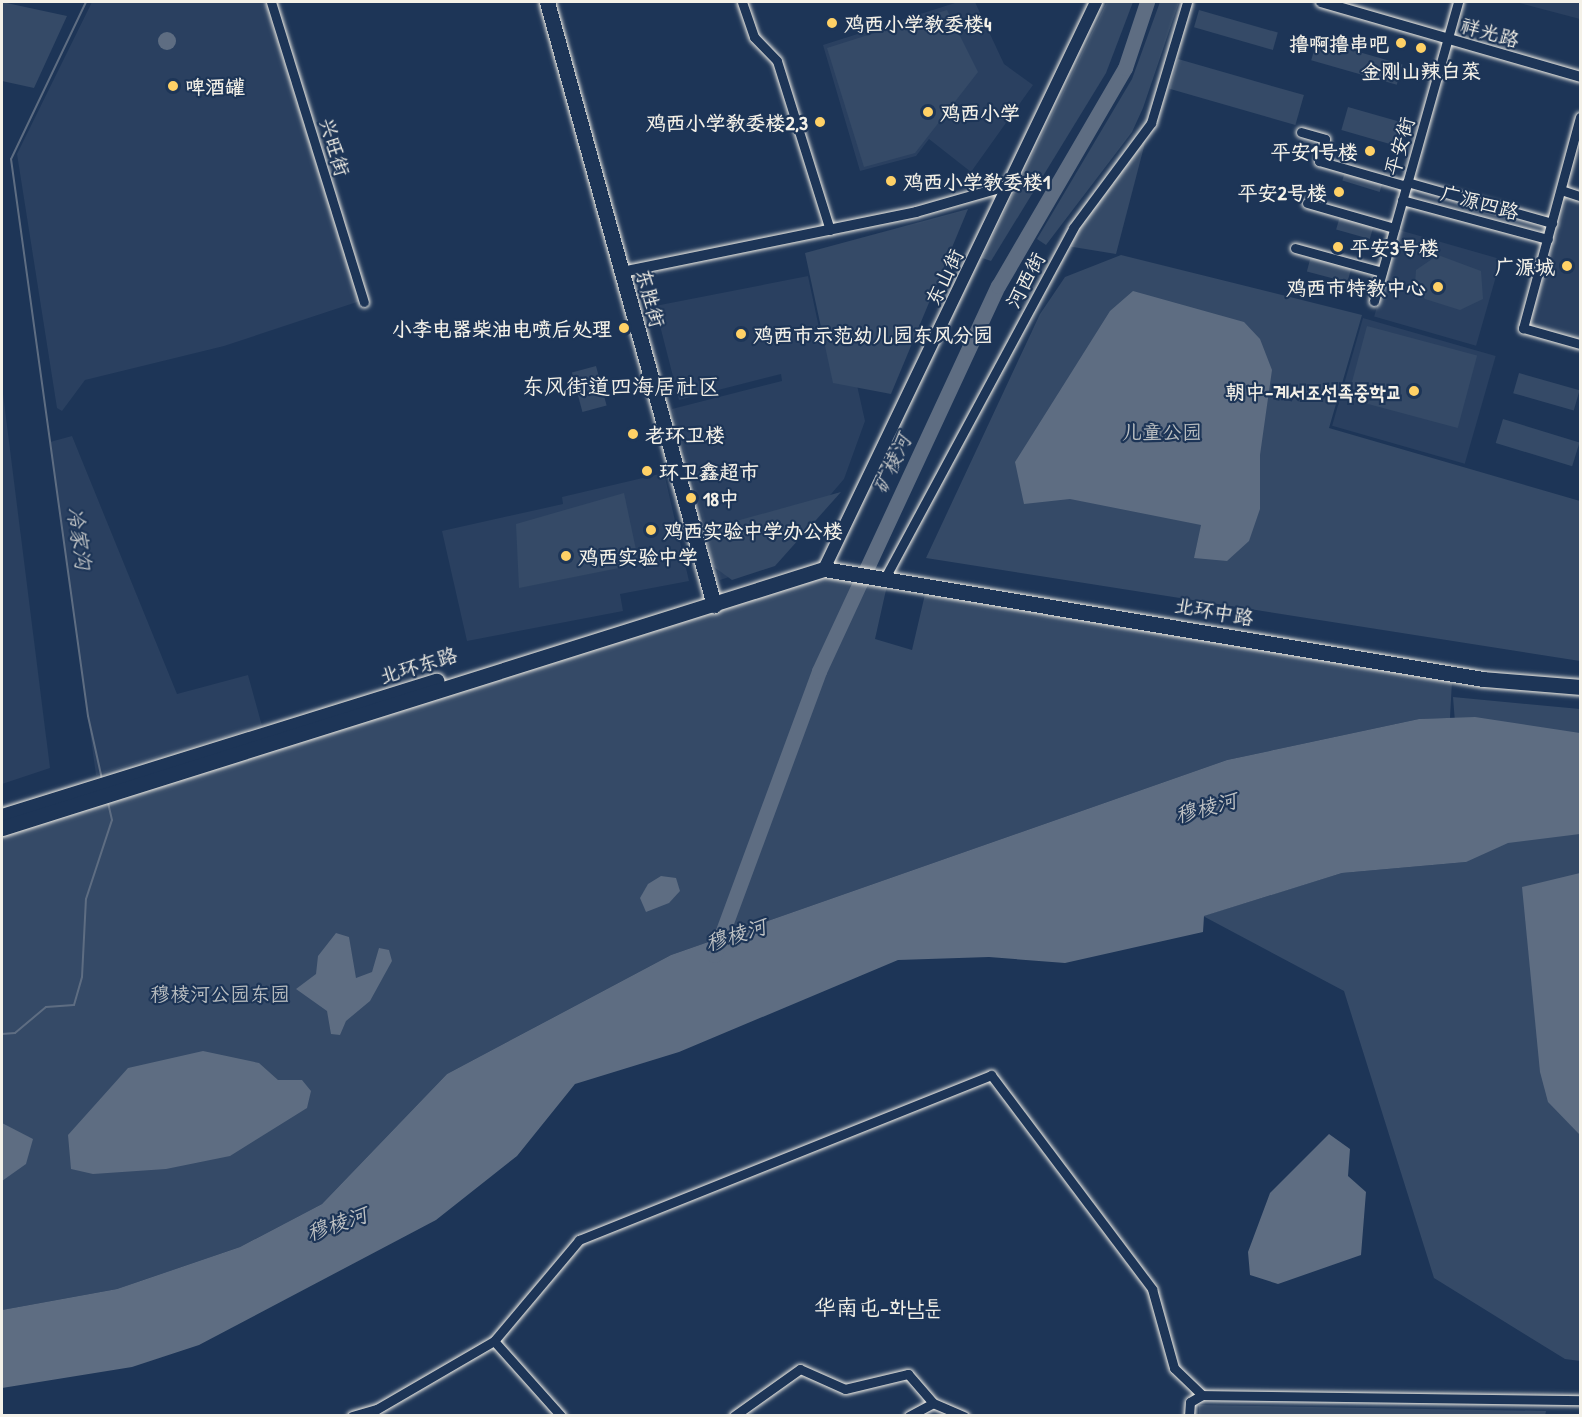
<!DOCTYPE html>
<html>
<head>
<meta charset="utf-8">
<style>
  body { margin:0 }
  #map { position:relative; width:1582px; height:1417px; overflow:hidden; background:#1d3557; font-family:"Patrick Hand","LXGW WenKai TC","Poor Story",sans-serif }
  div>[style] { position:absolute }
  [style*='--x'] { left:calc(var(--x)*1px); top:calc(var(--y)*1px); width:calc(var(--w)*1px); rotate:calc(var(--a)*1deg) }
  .built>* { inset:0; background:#2a4060; transform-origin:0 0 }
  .green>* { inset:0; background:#354a67; transform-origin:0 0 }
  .water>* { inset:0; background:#5e6d82 }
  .round { border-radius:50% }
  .stream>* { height:2px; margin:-1px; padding:0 1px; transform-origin:1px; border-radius:1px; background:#5e6d82 }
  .river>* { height:15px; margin:-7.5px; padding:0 7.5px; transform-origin:7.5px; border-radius:7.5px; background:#5e6d82 }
  .roads { filter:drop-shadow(0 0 2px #f4f1e8) drop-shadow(0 0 2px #f4f1e8) }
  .minor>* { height:9px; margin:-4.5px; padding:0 4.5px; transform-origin:4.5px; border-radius:4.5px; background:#1d3557 }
  .tertiary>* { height:10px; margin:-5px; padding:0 5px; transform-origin:5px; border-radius:5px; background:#1d3557 }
  .secondary>* { height:12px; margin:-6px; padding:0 6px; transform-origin:6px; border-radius:6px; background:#1d3557 }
  .trunk>* { height:15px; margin:-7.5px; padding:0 7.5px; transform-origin:7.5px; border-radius:7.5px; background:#1d3557 }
  .dots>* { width:16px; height:16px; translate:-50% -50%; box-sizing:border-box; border:3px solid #1d3557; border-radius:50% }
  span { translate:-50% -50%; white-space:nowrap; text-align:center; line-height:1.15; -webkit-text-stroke:4.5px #1d3557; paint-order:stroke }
  .poi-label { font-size:20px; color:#f4f1e8; font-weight:700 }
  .left { translate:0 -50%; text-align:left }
  .right { translate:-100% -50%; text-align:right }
  .street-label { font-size:20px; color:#f4f1e8 }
  .park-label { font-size:20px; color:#bbbfc1 }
  .water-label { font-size:21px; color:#c0c3c4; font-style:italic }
  .quarter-label { font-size:22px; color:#f4f1e8 }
  .frame { position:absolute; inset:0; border:3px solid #f4f1e8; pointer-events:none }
</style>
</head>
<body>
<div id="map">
  <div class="built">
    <i style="clip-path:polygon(92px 2px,265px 2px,360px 301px,224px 346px,85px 380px,62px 411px,57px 408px,17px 154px)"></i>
    <i style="clip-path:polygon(958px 2px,975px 2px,1004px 64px,1033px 85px,971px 172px,929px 139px,916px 156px,860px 171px,823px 45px)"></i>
    <i style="clip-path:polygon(1516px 2px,1580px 2px,1580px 19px)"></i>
    <i style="clip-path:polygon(1567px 198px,1580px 202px,1580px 340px,1529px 325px)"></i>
    <i style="left:1399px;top:230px;width:106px;height:90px;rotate:16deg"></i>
    <i style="clip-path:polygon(808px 276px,822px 342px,846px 336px,865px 421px,844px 479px,772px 563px,720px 580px,672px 409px,782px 381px,781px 374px,679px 400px,655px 306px)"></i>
    <i style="left:1363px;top:318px;width:138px;height:112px;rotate:16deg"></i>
    <i style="clip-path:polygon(2px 386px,50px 768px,2px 784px)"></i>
    <i style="clip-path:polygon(72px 436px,177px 694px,248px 675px,262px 726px,96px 775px,50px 442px)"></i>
    <i style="clip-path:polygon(664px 473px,689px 581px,620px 594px,623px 611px,467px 641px,442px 531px,563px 504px,562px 497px)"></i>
  </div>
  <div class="green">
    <i style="clip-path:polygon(2px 2px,67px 16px,34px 88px,2px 81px)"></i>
    <i style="clip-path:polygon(1107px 2px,1133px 2px,1106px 73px,991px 261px,982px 258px)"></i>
    <i style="clip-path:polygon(1160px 2px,1179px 2px,1143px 108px,1132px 132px,1046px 245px,1037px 239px,1132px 79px)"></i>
    <i style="clip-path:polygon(947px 10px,978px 72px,915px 153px,864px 167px,827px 48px)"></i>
    <i style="left:1199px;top:10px;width:82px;height:18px;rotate:16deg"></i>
    <i style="left:1317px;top:40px;width:89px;height:21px;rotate:16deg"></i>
    <i style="left:1178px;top:59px;width:131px;height:31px;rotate:16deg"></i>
    <i style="left:1348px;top:107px;width:63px;height:24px;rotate:16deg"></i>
    <i style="clip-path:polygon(1147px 135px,1116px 254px,1067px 246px,1076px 228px)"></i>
    <i style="left:1345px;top:172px;width:39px;height:9px;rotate:17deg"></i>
    <i style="clip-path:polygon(968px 209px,891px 394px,833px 383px,805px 253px)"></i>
    <i style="left:1340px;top:216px;width:35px;height:14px;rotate:16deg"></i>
    <i style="clip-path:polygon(1121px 255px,1362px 315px,1329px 428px,1580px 501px,1580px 661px,926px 558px,1040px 314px,1065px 277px)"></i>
    <i style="clip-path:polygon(1438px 255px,1481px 271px,1483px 299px,1460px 310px,1425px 299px,1415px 285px,1416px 270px)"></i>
    <i style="left:1311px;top:256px;width:42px;height:16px;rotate:15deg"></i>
    <i style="left:1367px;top:326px;width:114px;height:75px;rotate:15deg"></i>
    <i style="left:596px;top:366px;width:41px;height:25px;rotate:75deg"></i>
    <i style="left:1519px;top:373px;width:63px;height:21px;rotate:16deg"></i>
    <i style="left:1503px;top:419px;width:80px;height:25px;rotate:17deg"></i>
    <i style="clip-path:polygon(841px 492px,775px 566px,732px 580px,714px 567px,704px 530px)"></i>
    <i style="clip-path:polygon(624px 493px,639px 564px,519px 588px,516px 524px)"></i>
    <i style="clip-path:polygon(826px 572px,888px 581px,875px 639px,912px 650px,926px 590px,1452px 681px,1450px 718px,1419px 719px,1227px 760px,671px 955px,447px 1074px,322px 1204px,240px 1247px,117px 1289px,2px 1310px,2px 831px)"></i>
    <i style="clip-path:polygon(1453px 697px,1580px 709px,1580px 1361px,1565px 1359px,1434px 1278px,1344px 991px,1203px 916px,1342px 873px,1466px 862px)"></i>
    <i style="clip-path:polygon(1199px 1405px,1546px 1411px,1545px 1416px,1199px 1416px)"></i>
  </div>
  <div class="water">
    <i class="round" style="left:158px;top:32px;width:18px;height:18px"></i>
    <i style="clip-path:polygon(1133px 291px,1244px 322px,1260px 339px,1272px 370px,1260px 455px,1260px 509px,1249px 541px,1227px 561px,1194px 558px,1201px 525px,1070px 499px,1024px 504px,1015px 462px,1110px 311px)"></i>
    <i style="clip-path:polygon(1475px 717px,1580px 733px,1580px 834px,1508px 843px,1466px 862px,1342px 873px,1204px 916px,1203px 932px,1065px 963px,989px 957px,898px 960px,679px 1052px,575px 1084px,517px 1156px,436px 1220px,199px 1345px,132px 1367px,2px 1388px,2px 1310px,117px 1289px,240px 1247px,322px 1204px,447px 1074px,671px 955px,1227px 760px,1419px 719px)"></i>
    <i style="clip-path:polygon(1580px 873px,1580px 1135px,1548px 1102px,1540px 1072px,1522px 887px)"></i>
    <i style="clip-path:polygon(661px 876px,676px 878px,680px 891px,669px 903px,646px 912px,640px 898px,648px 884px)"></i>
    <i style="clip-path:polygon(336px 933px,349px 937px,356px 978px,372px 972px,379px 948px,389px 950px,392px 961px,370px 1001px,346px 1021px,340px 1035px,331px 1034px,327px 1011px,296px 989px,316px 974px,318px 956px)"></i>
    <i style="clip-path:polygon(203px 1051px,259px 1063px,278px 1080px,302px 1080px,311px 1091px,307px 1108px,230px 1156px,166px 1169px,93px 1174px,71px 1169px,68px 1135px,128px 1068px)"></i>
    <i style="clip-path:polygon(2px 1123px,33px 1139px,26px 1164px,2px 1181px)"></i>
    <i style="clip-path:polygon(1329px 1134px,1350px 1149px,1348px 1176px,1366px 1192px,1361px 1255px,1278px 1284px,1250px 1275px,1248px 1252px,1270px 1193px)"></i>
  </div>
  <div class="stream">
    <i style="--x:86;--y:2;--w:174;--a:115.5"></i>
    <i style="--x:11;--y:159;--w:562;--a:82.13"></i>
    <i style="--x:88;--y:716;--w:65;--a:77.5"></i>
    <i style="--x:2;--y:1034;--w:13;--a:-4"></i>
    <i style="--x:15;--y:1033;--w:40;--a:-40"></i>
    <i style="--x:46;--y:1007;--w:28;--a:-4"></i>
    <i style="--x:74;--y:1005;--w:29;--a:-74"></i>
    <i style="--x:82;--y:977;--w:78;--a:-87.1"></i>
    <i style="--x:86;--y:899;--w:83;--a:-71.8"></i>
    <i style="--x:112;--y:820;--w:18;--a:-103"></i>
  </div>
  <div class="river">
    <i style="--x:714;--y:955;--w:303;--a:-69.7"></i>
    <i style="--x:819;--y:671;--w:425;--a:-65.1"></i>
    <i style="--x:998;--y:286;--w:252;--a:-59.8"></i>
    <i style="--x:1125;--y:68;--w:70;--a:-71.6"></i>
  </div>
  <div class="roads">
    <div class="minor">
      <i style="--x:271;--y:2;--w:314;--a:72.8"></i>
      <i style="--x:742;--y:2;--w:37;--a:71"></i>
      <i style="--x:754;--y:37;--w:33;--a:46"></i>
      <i style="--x:777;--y:61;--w:177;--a:72.6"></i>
      <i style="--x:1580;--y:117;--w:219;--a:105.1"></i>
      <i style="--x:1523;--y:328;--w:59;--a:15.7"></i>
      <i style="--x:1301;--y:132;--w:25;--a:16"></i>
      <i style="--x:1325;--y:139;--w:23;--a:105"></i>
      <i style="--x:1319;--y:161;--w:91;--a:16"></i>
      <i style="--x:1407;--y:182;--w:151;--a:15.8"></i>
      <i style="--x:1561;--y:190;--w:20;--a:18"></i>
      <i style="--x:1402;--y:200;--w:151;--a:15"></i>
      <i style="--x:1307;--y:203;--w:91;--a:16"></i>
      <i style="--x:1295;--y:248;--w:90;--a:15.4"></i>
      <i style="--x:1374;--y:301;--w:311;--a:-74.3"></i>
      <i style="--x:886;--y:576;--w:395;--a:-61.7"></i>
      <i style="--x:1073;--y:228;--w:131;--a:-53.4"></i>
      <i style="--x:1151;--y:123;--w:126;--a:-73.4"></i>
      <i style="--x:494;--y:1341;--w:132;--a:-49.9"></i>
      <i style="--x:579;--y:1240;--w:444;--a:-21.8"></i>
      <i style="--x:991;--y:1075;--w:268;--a:53"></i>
      <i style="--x:1152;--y:1289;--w:82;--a:74.4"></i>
      <i style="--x:1174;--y:1368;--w:39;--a:44"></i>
      <i style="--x:352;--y:1416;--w:26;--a:-16"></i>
      <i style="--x:377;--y:1409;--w:135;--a:-30.2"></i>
      <i style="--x:494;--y:1341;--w:101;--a:48.2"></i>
      <i style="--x:734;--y:1416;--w:81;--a:-35.5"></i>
      <i style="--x:800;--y:1369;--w:49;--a:24"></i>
      <i style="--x:845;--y:1389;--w:65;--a:-13.4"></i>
      <i style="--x:908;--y:1374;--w:38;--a:49"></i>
      <i style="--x:933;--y:1403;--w:34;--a:23"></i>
      <i style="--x:909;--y:1416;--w:27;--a:-28"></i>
      <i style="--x:1189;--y:1416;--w:14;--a:-86"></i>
      <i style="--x:1190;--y:1402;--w:14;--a:-30"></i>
      <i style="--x:1202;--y:1395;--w:378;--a:0.8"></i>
    </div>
    <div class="tertiary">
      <i style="--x:1321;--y:2;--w:270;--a:16.1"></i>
      <i style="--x:622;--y:272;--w:300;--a:-11.5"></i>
      <i style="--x:916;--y:212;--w:98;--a:-16"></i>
    </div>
    <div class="secondary">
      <i style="--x:824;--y:569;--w:629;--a:-64.37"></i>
    </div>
    <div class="trunk">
      <i style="--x:547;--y:2;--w:626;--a:74.52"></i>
      <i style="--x:2;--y:816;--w:455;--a:-17.3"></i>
      <i style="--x:2;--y:828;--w:862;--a:-17.49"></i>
      <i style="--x:824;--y:569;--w:668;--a:9.48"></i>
      <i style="--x:1483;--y:679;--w:97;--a:4.7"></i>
    </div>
  </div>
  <div class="dots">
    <i style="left:832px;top:23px;background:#ffd166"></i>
    <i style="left:1401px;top:43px;background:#ffd166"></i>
    <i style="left:1421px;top:48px;background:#ffd166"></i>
    <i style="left:173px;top:86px;background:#ffd166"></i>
    <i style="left:928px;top:112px;background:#ffd166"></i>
    <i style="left:820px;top:122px;background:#ffd166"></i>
    <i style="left:1370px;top:151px;background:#ffd166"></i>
    <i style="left:891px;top:181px;background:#ffd166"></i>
    <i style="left:1339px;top:192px;background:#ffd166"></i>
    <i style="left:1338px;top:247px;background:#ffd166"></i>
    <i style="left:1567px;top:266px;background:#ffd166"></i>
    <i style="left:1438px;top:287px;background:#ffd166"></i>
    <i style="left:624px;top:328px;background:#ffd166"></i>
    <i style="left:741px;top:334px;background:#ffd166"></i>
    <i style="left:1414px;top:391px;background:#ffd166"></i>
    <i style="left:633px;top:434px;background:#ffd166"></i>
    <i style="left:647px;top:471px;background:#ffd166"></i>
    <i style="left:691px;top:498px;background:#ffd166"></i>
    <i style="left:651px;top:530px;background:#ffd166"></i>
    <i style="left:566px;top:556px;background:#ffd166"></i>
  </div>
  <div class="poi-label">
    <span class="left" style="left:844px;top:23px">鸡西小学教委楼4</span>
    <span class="right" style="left:1389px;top:43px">撸啊撸串吧</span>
    <span style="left:1421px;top:70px">金刚山辣白菜</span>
    <span class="left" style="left:185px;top:86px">啤酒罐</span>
    <span class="left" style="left:940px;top:112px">鸡西小学</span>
    <span class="right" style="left:808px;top:122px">鸡西小学教委楼2,3</span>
    <span class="right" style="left:1358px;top:151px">平安1号楼</span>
    <span class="left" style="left:903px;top:181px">鸡西小学教委楼1</span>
    <span class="right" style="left:1327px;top:192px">平安2号楼</span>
    <span class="left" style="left:1350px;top:247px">平安3号楼</span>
    <span class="right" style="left:1555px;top:266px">广源城</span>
    <span class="right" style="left:1426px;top:287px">鸡西市特教中心</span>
    <span class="right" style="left:612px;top:328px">小李电器柴油电喷后处理</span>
    <span class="left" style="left:753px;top:334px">鸡西市示范幼儿园东风分园</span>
    <span class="right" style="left:1402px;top:391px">朝中-계서조선족중학교</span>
    <span class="left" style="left:645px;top:434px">老环卫楼</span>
    <span class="left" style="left:659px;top:471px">环卫鑫超市</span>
    <span class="left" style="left:703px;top:498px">18中</span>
    <span class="left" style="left:663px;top:530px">鸡西实验中学办公楼</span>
    <span class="left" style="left:578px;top:556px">鸡西实验中学</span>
  </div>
  <div class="street-label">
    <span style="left:1490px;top:32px;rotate:16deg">祥光路</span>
    <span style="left:1399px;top:146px;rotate:-74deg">平安街</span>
    <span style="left:335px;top:147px;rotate:73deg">兴旺街</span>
    <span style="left:1480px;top:202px;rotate:15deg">广源四路</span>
    <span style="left:944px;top:277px;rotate:-64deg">东山街</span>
    <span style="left:1025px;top:280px;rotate:-62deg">河西街</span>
    <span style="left:651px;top:298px;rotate:75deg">东胜街</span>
    <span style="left:1214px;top:611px;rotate:10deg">北环中路</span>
    <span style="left:418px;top:665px;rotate:-17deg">北环东路</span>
  </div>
  <div class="park-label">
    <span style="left:1162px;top:431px">儿童公园</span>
    <span style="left:220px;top:993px">穆棱河公园东园</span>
  </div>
  <div class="water-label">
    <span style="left:892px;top:464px;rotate:-65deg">矿棱河</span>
    <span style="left:79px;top:538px;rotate:82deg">冷家沟</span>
    <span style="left:1206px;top:808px;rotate:-15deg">穆棱河</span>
    <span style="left:736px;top:935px;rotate:-17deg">穆棱河</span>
    <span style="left:337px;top:1224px;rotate:-19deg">穆棱河</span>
  </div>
  <div class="quarter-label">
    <span style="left:621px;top:387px">东风街道四海居社区</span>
    <span style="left:878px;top:1308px">华南屯-화남툰</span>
  </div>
  <div class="frame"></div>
</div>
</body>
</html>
